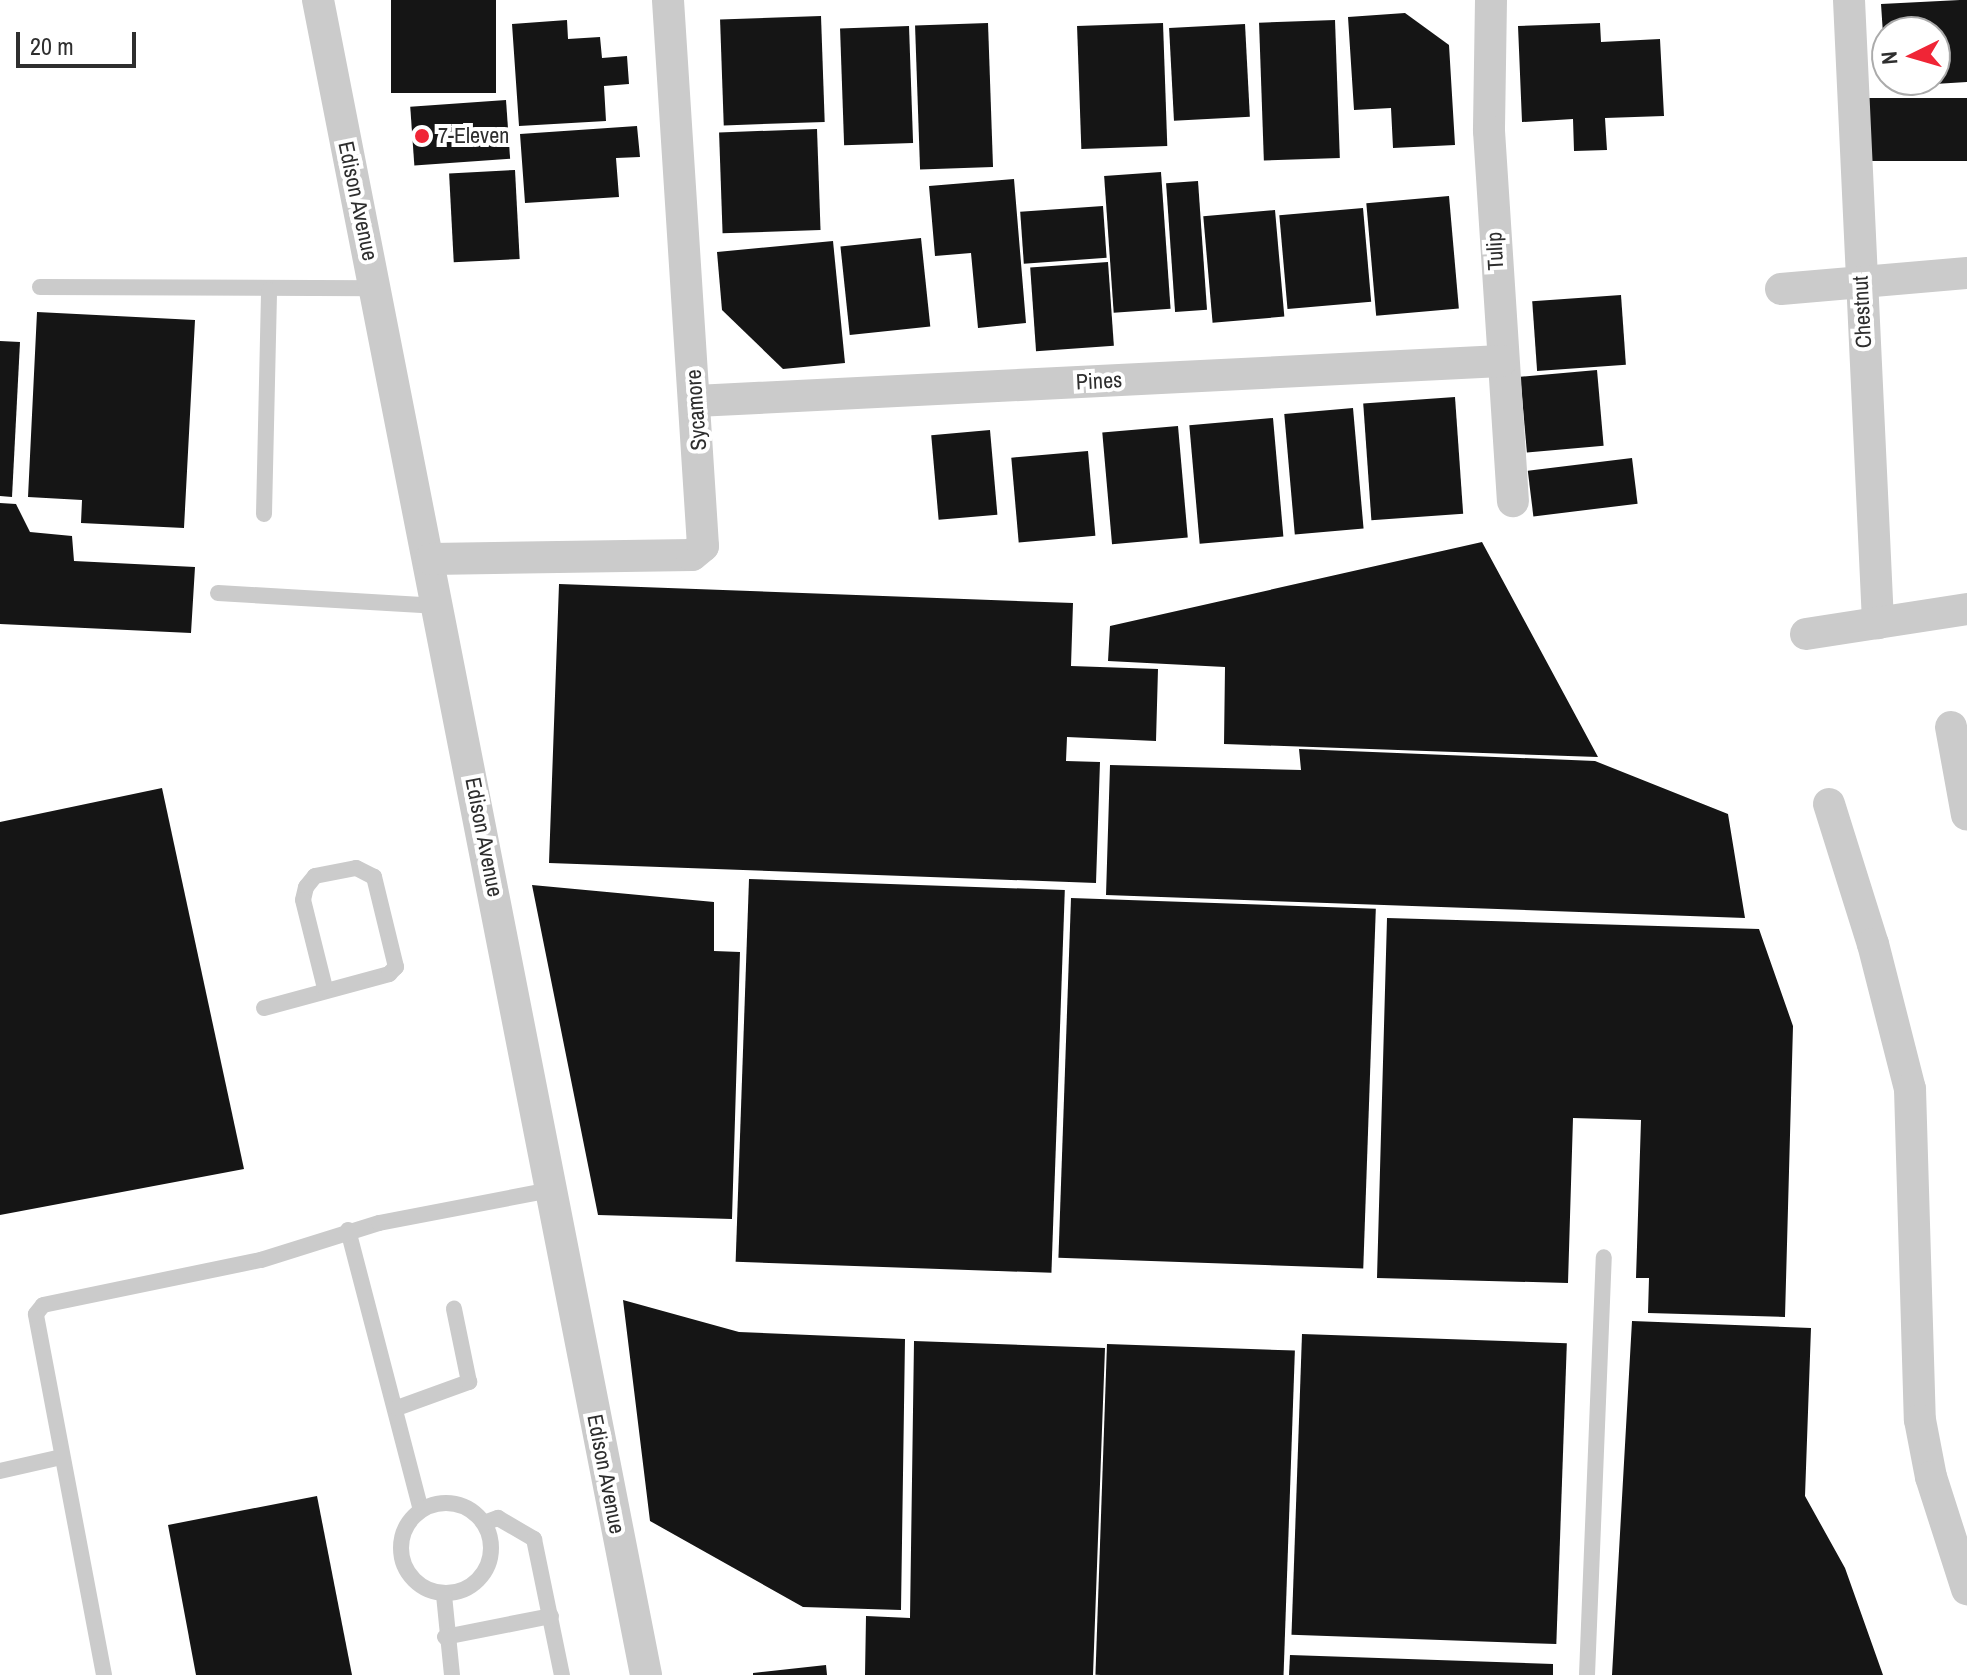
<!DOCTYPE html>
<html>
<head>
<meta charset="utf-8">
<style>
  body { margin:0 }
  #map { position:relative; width:1967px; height:1675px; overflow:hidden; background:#fff; font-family:"Archivo Narrow",sans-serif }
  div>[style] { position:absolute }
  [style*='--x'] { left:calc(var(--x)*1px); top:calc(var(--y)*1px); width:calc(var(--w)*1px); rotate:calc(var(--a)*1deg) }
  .building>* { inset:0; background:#151515; transform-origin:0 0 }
  .service>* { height:16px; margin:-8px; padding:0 8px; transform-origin:8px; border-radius:8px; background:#cbcbcb }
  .service>.ring { margin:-8px; padding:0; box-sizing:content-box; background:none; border:16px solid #cbcbcb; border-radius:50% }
  .minor>* { height:32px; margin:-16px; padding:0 16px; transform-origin:16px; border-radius:16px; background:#cbcbcb }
  .dots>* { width:22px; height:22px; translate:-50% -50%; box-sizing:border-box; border:4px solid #fff; border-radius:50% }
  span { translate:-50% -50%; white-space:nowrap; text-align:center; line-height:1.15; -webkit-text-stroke:8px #fff; paint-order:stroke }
  .poi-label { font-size:22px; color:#2e2e2e }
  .left { translate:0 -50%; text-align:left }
  .street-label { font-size:22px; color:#2e2e2e }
  .north { position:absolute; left:1871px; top:16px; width:80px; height:80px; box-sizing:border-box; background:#fff; border:2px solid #ababab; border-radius:50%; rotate:265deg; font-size:22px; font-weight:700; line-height:32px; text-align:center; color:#2e2e2e }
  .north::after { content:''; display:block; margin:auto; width:28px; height:36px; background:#f02536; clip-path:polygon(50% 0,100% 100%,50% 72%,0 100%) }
  .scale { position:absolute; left:16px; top:32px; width:120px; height:36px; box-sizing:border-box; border:4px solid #2e2e2e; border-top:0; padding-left:10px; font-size:24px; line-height:28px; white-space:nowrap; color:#2e2e2e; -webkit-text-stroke:6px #fff; paint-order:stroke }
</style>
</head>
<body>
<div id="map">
  <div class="building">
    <i style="left:391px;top:0;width:105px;height:93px"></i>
    <i style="clip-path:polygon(1960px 0,1967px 0,1967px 82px,1886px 87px,1885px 80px,1935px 80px,1935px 32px,1887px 32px,1885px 64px,1881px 4px)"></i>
    <i style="clip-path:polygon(1405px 13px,1449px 45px,1455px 145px,1393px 148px,1391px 108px,1354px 110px,1348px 17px)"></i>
    <i style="left:821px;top:16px;width:106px;height:101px;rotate:88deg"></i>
    <i style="clip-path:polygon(567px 20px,568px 39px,600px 37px,602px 58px,627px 56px,629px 84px,604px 86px,606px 121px,519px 126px,512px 24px)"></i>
    <i style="left:1335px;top:20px;width:138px;height:76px;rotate:88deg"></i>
    <i style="left:988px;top:23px;width:144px;height:73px;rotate:88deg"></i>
    <i style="left:1163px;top:23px;width:123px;height:86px;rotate:88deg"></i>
    <i style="clip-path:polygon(1600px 23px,1601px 42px,1660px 39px,1664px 116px,1605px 118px,1607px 150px,1574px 151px,1573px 119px,1522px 122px,1518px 26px)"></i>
    <i style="left:1245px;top:24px;width:93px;height:76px;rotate:87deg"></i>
    <i style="left:909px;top:26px;width:117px;height:69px;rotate:88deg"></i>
    <i style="left:1967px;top:98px;width:63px;height:98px;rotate:90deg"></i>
    <i style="left:506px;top:100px;width:59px;height:96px;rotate:86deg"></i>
    <i style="clip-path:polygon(637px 126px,640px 157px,616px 158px,619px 197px,525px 203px,520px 134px)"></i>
    <i style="left:817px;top:129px;width:101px;height:98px;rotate:88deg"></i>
    <i style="left:515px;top:170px;width:89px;height:66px;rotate:87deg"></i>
    <i style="left:1161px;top:172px;width:137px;height:57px;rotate:86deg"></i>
    <i style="clip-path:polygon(1014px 179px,1026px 323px,978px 328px,971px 253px,935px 256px,929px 186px)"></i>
    <i style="left:1198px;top:181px;width:129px;height:32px;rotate:86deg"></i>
    <i style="left:1449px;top:196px;width:113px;height:83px;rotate:85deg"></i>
    <i style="left:1103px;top:206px;width:52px;height:83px;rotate:86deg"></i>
    <i style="left:1363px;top:208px;width:94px;height:84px;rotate:85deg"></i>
    <i style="left:1275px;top:210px;width:107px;height:72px;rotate:85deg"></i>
    <i style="left:921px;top:238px;width:89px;height:81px;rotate:84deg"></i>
    <i style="clip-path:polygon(833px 241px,845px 363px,783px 369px,722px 310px,717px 252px)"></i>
    <i style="left:1108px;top:262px;width:84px;height:78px;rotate:86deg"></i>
    <i style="left:1621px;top:295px;width:70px;height:89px;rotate:86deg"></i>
    <i style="clip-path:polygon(37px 312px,195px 320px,184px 528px,81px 523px,82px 500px,28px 497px)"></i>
    <i style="clip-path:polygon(0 341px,20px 342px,12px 497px,0 496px)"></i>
    <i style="left:1597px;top:370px;width:76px;height:77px;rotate:85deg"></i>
    <i style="left:1455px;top:397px;width:117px;height:92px;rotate:86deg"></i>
    <i style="left:1353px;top:408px;width:121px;height:69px;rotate:85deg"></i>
    <i style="left:1273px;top:418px;width:119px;height:84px;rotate:85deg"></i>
    <i style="left:1178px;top:426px;width:112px;height:76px;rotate:85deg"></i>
    <i style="left:990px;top:430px;width:85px;height:59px;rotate:85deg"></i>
    <i style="left:1088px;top:451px;width:85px;height:77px;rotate:85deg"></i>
    <i style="left:1632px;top:458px;width:46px;height:105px;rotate:83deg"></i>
    <i style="clip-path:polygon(0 503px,16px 504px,30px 532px,72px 536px,74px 561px,195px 567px,191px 633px,0 624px)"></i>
    <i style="clip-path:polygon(1482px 542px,1598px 757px,1224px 744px,1225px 667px,1108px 661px,1110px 626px)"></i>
    <i style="clip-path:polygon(559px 584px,1073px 603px,1071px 666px,1158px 669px,1156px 741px,1067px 737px,1066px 761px,1100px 762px,1096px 883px,549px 863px)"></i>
    <i style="clip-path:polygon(1299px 749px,1595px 761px,1728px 814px,1745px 918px,1106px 895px,1110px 765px,1301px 770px)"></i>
    <i style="clip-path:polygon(162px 788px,244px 1169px,0 1215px,0 822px)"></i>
    <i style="left:749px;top:879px;width:316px;height:383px;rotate:2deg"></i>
    <i style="clip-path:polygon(532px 885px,714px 902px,714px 951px,740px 952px,732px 1219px,598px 1215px)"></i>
    <i style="left:1071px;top:898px;width:305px;height:360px;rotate:2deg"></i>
    <i style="clip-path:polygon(1387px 918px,1759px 929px,1793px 1026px,1785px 1317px,1648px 1313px,1649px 1278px,1636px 1278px,1641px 1120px,1573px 1118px,1568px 1283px,1377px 1278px)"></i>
    <i style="clip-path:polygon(623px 1300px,739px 1332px,905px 1339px,901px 1610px,803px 1607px,650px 1521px)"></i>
    <i style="clip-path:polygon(1632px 1321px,1811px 1328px,1805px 1496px,1845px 1568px,1883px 1675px,1612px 1675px)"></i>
    <i style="left:1302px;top:1334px;width:265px;height:301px;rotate:2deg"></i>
    <i style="clip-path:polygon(914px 1341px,1105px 1348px,1093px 1675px,865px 1675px,866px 1616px,910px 1618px)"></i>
    <i style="left:1107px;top:1344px;width:188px;height:331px;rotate:2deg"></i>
    <i style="clip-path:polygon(317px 1496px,352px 1675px,196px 1675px,168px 1525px)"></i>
    <i style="clip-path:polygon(1290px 1655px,1553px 1664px,1553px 1675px,1289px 1675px)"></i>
    <i style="clip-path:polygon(826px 1665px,827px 1675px,753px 1675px,753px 1673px)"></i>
  </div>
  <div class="service">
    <i style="--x:40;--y:287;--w:336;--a:0.2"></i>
    <i style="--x:264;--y:514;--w:224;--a:-88.7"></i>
    <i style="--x:218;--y:593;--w:221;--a:3.4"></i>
    <i style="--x:264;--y:1008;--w:130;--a:-15.2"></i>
    <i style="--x:389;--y:974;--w:10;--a:-45"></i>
    <i style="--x:396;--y:967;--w:93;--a:-103.7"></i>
    <i style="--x:374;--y:877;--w:20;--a:-153"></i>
    <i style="--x:356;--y:868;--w:42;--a:169"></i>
    <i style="--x:315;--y:876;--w:14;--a:129"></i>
    <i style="--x:306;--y:887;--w:13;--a:103"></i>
    <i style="--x:303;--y:900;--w:91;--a:76"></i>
    <i style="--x:348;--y:1230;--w:289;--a:75.4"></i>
    <i style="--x:397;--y:1408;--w:77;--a:-19.9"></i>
    <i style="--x:469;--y:1382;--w:75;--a:-101.6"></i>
    <i style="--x:0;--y:1471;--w:63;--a:-12.9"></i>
    <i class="ring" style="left:401px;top:1503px;width:74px;height:74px"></i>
    <i style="--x:484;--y:1523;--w:15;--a:-20"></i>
    <i style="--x:498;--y:1518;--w:42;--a:30.3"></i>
    <i style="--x:534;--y:1539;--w:139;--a:78.4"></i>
    <i style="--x:444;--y:1595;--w:80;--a:84.3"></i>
    <i style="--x:445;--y:1637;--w:108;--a:-11.2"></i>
    <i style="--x:104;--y:1675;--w:367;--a:-100.7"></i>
    <i style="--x:36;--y:1314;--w:11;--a:-52"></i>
    <i style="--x:43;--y:1305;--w:223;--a:-11.7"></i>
    <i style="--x:261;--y:1260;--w:124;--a:-17.4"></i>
    <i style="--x:379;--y:1223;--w:174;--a:-10.9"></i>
    <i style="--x:1587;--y:1675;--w:418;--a:-87.7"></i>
  </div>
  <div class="minor">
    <i style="--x:318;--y:0;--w:1707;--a:78.92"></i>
    <i style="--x:1491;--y:0;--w:131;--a:90.9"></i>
    <i style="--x:1489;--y:131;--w:371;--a:86.3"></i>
    <i style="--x:1849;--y:0;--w:624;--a:87.33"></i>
    <i style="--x:1781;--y:289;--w:187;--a:-4.9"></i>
    <i style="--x:696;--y:401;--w:806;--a:-2.84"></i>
    <i style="--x:431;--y:559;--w:261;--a:-0.9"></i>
    <i style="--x:692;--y:555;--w:14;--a:-39"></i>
    <i style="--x:703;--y:546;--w:547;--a:-93.67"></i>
    <i style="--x:1806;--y:634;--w:163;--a:-8.8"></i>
    <i style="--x:1951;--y:727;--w:89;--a:79.7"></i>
    <i style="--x:1829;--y:804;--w:147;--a:72.6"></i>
    <i style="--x:1873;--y:944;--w:150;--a:75.7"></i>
    <i style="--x:1910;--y:1089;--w:331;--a:88.3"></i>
    <i style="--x:1920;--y:1420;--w:58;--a:79.1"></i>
    <i style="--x:1931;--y:1477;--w:118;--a:72.2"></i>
  </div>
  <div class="dots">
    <i style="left:422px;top:136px;background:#f02536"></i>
  </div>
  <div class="poi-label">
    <span class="left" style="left:438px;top:136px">7-Eleven</span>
  </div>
  <div class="street-label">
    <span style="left:358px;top:201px;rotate:78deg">Edison Avenue</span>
    <span style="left:1495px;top:251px;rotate:-93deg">Tulip</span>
    <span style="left:1862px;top:312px;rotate:-93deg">Chestnut</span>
    <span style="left:1099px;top:381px;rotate:-3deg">Pines</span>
    <span style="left:696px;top:410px;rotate:-94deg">Sycamore</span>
    <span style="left:484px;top:837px;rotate:79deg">Edison Avenue</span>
    <span style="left:606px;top:1474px;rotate:79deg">Edison Avenue</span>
  </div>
  <div class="north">N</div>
  <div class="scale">20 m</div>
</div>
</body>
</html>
